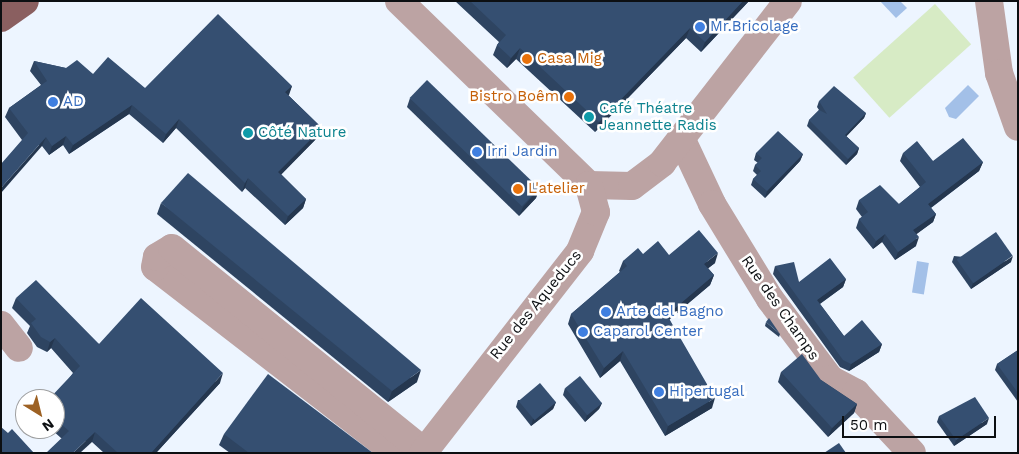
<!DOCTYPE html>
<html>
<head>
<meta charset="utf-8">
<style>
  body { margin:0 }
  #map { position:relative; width:1019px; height:454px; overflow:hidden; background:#edf5ff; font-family:"Work Sans",sans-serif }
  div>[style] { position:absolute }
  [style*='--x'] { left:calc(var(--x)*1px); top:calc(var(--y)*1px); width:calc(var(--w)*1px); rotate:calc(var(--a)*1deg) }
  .green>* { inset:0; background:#d7ebc5; transform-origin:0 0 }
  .water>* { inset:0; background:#a3c0e8; transform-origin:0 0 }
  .minor>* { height:28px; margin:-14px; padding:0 14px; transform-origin:14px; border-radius:14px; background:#bca3a3 }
  .major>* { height:28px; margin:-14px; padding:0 14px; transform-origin:14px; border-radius:14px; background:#8a5f60 }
  .wall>* { inset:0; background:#2e4461 }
  .shaded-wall>* { inset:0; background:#25374f }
  .building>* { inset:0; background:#354f71; transform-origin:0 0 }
  .dots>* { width:14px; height:14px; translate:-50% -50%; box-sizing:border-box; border:2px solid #fff; border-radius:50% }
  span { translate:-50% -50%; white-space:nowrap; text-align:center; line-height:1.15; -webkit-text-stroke:5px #fff; paint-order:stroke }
  .shop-label { font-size:15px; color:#366cbe }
  .left { translate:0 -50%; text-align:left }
  .food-label { font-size:15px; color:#c56008 }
  .right { translate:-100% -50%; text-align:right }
  .culture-label { font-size:15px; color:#0d838f }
  .street-label { font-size:15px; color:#0c0f12 }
  .frame { position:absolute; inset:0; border:2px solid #0c0f12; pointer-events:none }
  .north { position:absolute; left:15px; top:389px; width:50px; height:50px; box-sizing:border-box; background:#fff; border:1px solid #9e9fa0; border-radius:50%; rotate:144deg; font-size:14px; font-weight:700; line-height:20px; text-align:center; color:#0c0f12 }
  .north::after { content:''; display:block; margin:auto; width:18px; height:22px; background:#9d6123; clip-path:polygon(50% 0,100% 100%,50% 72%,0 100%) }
  .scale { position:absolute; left:842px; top:416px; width:154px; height:22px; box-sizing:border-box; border:2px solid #0c0f12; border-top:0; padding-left:6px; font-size:15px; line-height:18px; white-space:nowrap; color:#0c0f12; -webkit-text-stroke:4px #fff; paint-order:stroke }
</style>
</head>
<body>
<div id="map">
  <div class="green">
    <i style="left:935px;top:4px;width:54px;height:110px;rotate:48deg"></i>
  </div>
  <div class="water">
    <i style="clip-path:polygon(880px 1px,900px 1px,907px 8px,896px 18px)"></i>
    <i style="clip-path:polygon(968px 85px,979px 96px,956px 119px,949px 117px,945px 108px)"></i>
    <i style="left:917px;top:261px;width:12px;height:32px;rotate:9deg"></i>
  </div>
  <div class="minor">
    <i style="--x:399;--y:1;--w:264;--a:44.1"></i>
    <i style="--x:989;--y:1;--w:73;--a:82.1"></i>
    <i style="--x:999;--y:73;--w:57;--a:70.6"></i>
    <i style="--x:681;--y:138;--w:73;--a:64.8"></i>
    <i style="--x:712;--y:204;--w:111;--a:58.6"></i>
    <i style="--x:770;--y:299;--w:100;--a:53.1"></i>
    <i style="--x:830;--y:379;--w:30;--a:28"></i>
    <i style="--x:856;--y:393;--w:82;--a:47"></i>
    <i style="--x:589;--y:185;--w:43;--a:1.3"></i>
    <i style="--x:632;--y:186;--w:38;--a:-37"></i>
    <i style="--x:662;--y:163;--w:205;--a:-52.1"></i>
    <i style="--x:1;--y:325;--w:29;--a:52"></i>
    <i style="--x:396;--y:453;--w:304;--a:-142.3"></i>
    <i style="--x:155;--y:267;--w:10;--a:-79"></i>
    <i style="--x:157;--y:257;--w:17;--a:-31"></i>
    <i style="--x:172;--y:248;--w:324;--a:38.9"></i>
    <i style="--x:423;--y:453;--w:256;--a:-52.1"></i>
    <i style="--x:580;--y:251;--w:42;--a:-67.7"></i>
    <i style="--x:596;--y:212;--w:28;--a:-105"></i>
  </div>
  <div class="major">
    <i style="--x:1;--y:18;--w:29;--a:-35"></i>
  </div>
  <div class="wall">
    <i style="clip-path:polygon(455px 1px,749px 1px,701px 52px,686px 38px,595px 132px,516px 59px,507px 68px,493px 55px,497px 45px,499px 42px)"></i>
    <i style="clip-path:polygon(34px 61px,93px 74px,145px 88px,292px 86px,288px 95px,322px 128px,318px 137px,281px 174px,306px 199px,303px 208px,285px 225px,245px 188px,242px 192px,176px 128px,163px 143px,129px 114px,69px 154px,63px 145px,49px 155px,42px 146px,22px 140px,5px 117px,9px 108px,41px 85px,30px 71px)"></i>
    <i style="clip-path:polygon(410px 98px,539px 189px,536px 198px,519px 216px,407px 107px)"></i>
    <i style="clip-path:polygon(819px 101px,866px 113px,864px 118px,846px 136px,859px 148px,857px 154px,846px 165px,807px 126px,809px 120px,819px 110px,817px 107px)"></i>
    <i style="clip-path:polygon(756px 153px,803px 154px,800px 161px,765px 198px,751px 185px,753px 179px,757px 175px,753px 171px,755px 165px,758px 163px,754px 160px)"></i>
    <i style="clip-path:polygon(903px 153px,933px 161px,983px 162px,979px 171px,931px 208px,936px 214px,933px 222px,916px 234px,916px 246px,895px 260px,882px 242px,873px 249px,856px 228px,859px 219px,862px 217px,856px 209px,859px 200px,899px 204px,920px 187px,900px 161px)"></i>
    <i style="clip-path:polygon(161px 203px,417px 382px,388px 402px,157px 214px)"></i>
    <i style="clip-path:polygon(643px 254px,669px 255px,715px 263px,708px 268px,714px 275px,710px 285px,669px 319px,712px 408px,665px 436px,620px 361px,600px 378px,568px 324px,571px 314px,620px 272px,619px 271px,623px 261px)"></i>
    <i style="clip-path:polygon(954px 256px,1011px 262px,971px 289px,952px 262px)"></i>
    <i style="clip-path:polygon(775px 266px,799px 282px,846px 279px,843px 287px,820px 304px,844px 336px,882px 344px,879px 352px,849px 371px,840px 367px,773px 274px)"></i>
    <i style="clip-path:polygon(16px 298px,99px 344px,220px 383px,156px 453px,104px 453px,92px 442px,61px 438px,51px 429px,55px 429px,55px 399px,73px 373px,51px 348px,47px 352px,37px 347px,27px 333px,30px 326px,12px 308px)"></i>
    <i style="clip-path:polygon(766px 322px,780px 334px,779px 337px,765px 326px)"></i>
    <i style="clip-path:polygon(1018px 350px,1018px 402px,995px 370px,997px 364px)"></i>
    <i style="clip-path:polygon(781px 372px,821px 380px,857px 404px,854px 413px,828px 437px,778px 382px)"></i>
    <i style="clip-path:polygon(565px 388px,602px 403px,599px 409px,585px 422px,563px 395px)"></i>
    <i style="clip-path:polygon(518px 400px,556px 402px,553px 409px,531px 426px,516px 407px)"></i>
    <i style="clip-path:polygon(939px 416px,987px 424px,954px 446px,937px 422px)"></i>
    <i style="clip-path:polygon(224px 434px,373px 453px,230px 453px,219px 445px)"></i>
  </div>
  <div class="shaded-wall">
    <i style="clip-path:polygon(743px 1px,749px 1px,701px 52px,705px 42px)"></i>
    <i style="clip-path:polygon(690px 28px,686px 38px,595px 132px,599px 122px)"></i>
    <i style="clip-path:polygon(520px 48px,516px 59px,507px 68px,511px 58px)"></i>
    <i style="clip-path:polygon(292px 86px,289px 95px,282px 101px,285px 92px)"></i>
    <i style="clip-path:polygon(132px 105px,129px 114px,69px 154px,73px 145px)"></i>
    <i style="clip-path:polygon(866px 113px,864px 118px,843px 140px,845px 135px)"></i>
    <i style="clip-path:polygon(179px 119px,176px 128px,163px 143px,166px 134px)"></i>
    <i style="clip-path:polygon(322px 128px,318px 137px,275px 181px,278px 172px)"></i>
    <i style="clip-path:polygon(66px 136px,63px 145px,49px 155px,52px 146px)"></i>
    <i style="clip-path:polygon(46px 137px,42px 146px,1px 193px,1px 188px)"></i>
    <i style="clip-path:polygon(859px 148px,857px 154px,846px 165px,848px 159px)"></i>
    <i style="clip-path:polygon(803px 154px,800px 161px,765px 198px,767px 191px)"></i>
    <i style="clip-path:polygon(983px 162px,979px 171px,925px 212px,928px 204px)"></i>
    <i style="clip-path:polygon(248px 178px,245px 188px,242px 192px,245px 183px)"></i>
    <i style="clip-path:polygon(539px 189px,536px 198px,519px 216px,523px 207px)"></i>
    <i style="clip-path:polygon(306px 199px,303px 208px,285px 225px,288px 216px)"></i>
    <i style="clip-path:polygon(936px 214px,933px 222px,910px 239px,913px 230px)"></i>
    <i style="clip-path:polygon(885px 234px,882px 242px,873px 249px,876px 241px)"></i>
    <i style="clip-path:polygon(919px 237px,916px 246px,895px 260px,898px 252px)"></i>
    <i style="clip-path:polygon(718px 253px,715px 263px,701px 274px,704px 264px)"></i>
    <i style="clip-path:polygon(1013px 256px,1011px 262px,971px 289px,973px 283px)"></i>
    <i style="clip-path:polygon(714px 275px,710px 285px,663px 325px,667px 315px)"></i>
    <i style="clip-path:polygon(846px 279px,843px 287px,815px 307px,817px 300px)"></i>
    <i style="clip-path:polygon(55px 338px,51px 348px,47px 352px,50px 342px)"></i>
    <i style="clip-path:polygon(882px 344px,879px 352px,849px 371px,851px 364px)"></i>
    <i style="clip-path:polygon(623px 351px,620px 361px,600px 378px,604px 368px)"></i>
    <i style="clip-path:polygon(421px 370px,417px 382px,388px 402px,392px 391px)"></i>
    <i style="clip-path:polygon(223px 373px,220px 383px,156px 453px,151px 453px)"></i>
    <i style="clip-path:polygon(715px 398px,712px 408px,665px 436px,668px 426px)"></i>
    <i style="clip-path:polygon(556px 402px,553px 409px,531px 426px,533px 419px)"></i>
    <i style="clip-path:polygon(602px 403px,599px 409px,585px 422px,587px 415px)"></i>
    <i style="clip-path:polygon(857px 404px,854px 413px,828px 437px,832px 428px)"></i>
    <i style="clip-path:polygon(989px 418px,987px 424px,954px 446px,956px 440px)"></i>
    <i style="clip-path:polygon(95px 432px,92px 442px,80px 453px,73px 453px)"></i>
  </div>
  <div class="building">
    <i style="clip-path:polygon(470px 1px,743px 1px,705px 42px,690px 28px,599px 122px,520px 48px,511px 58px,497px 45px,506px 35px)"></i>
    <i style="clip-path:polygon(218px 14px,292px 86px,285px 92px,322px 128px,278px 172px,306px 199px,288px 216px,248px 178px,245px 183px,179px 119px,166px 134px,132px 105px,73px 145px,66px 136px,52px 146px,46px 137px,1px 188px,1px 164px,28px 133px,9px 108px,47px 81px,34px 61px,66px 68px,77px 60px,93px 74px,108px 57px,145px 88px)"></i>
    <i style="left:427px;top:80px;width:156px;height:25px;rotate:44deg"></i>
    <i style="clip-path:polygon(834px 86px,866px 113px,845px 135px,859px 148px,848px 159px,809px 120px,819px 110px,827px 114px,819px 101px)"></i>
    <i style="clip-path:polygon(778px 131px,803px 154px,767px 191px,753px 179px,761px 171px,755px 165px,762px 158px,756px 153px)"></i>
    <i style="clip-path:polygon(963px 138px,983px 162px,928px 204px,936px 214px,913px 230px,919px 237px,898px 252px,885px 234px,876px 241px,859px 219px,868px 212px,859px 200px,880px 185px,899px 204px,926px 182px,903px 153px,917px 141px,933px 161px)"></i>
    <i style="clip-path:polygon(188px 173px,421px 370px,392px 391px,161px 203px)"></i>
    <i style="clip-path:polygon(699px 230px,718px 253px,704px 264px,714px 275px,667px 315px,715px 398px,668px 426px,623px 351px,604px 368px,571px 314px,627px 266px,623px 261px,638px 248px,643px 254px,658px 241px,669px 255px)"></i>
    <i style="left:996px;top:232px;width:29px;height:48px;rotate:55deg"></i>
    <i style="clip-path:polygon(830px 258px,846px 279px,817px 300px,844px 336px,862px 320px,882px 344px,851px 364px,843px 360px,775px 266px,794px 262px,799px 282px)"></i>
    <i style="clip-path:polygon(36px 280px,99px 344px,141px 298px,223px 373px,151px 453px,118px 453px,95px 432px,73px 453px,46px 453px,69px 431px,55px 419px,55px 399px,49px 399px,80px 366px,55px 338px,50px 342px,41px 337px,31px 323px,36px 319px,16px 298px)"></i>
    <i style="clip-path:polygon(769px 318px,780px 334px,766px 322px)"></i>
    <i style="clip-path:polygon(1018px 350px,1018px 393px,997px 364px)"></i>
    <i style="clip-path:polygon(802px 354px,821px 380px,857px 404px,832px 428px,781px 372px)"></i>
    <i style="clip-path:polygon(268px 374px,373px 453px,249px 453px,224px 434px)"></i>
    <i style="left:580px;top:376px;width:35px;height:19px;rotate:51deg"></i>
    <i style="left:540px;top:383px;width:25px;height:28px;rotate:50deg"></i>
    <i style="clip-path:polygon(975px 397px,989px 418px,956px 440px,939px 416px)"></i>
    <i style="clip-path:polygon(1px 427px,8px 433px,12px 429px,34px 453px,1px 453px)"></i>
    <i style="clip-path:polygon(839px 443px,846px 453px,824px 453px)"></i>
  </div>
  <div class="dots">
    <i style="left:700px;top:27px;background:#3f7fe0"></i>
    <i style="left:527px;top:59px;background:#e8710a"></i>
    <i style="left:569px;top:97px;background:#e8710a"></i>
    <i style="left:53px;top:102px;background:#3f7fe0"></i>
    <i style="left:589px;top:117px;background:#0f9aa8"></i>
    <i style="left:248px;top:133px;background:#0f9aa8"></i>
    <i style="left:477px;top:152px;background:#3f7fe0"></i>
    <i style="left:518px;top:189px;background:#e8710a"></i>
    <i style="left:606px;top:312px;background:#3f7fe0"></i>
    <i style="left:583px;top:332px;background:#3f7fe0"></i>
    <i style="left:659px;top:392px;background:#3f7fe0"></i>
  </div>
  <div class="shop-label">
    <span class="left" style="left:710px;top:27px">Mr.Bricolage</span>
    <span class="left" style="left:63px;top:102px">AD</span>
    <span class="left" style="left:487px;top:152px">Irri Jardin</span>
    <span class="left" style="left:616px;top:312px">Arte del Bagno</span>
    <span class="left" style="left:593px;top:332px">Caparol Center</span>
    <span class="left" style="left:669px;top:392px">Hipertugal</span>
  </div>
  <div class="food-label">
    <span class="left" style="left:537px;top:59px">Casa Mig</span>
    <span class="right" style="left:559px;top:97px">Bistro Boêm</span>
    <span class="left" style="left:528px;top:189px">L'atelier</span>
  </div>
  <div class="culture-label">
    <span class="left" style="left:599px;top:117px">Café Théatre<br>Jeannette Radis</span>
    <span class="left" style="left:258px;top:133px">Côté Nature</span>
  </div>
  <div class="street-label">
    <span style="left:536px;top:305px;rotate:-51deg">Rue des Aqueducs</span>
    <span style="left:780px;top:308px;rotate:55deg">Rue des Champs</span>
  </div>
  <div class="frame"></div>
  <div class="north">N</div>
  <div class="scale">50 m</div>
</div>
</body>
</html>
